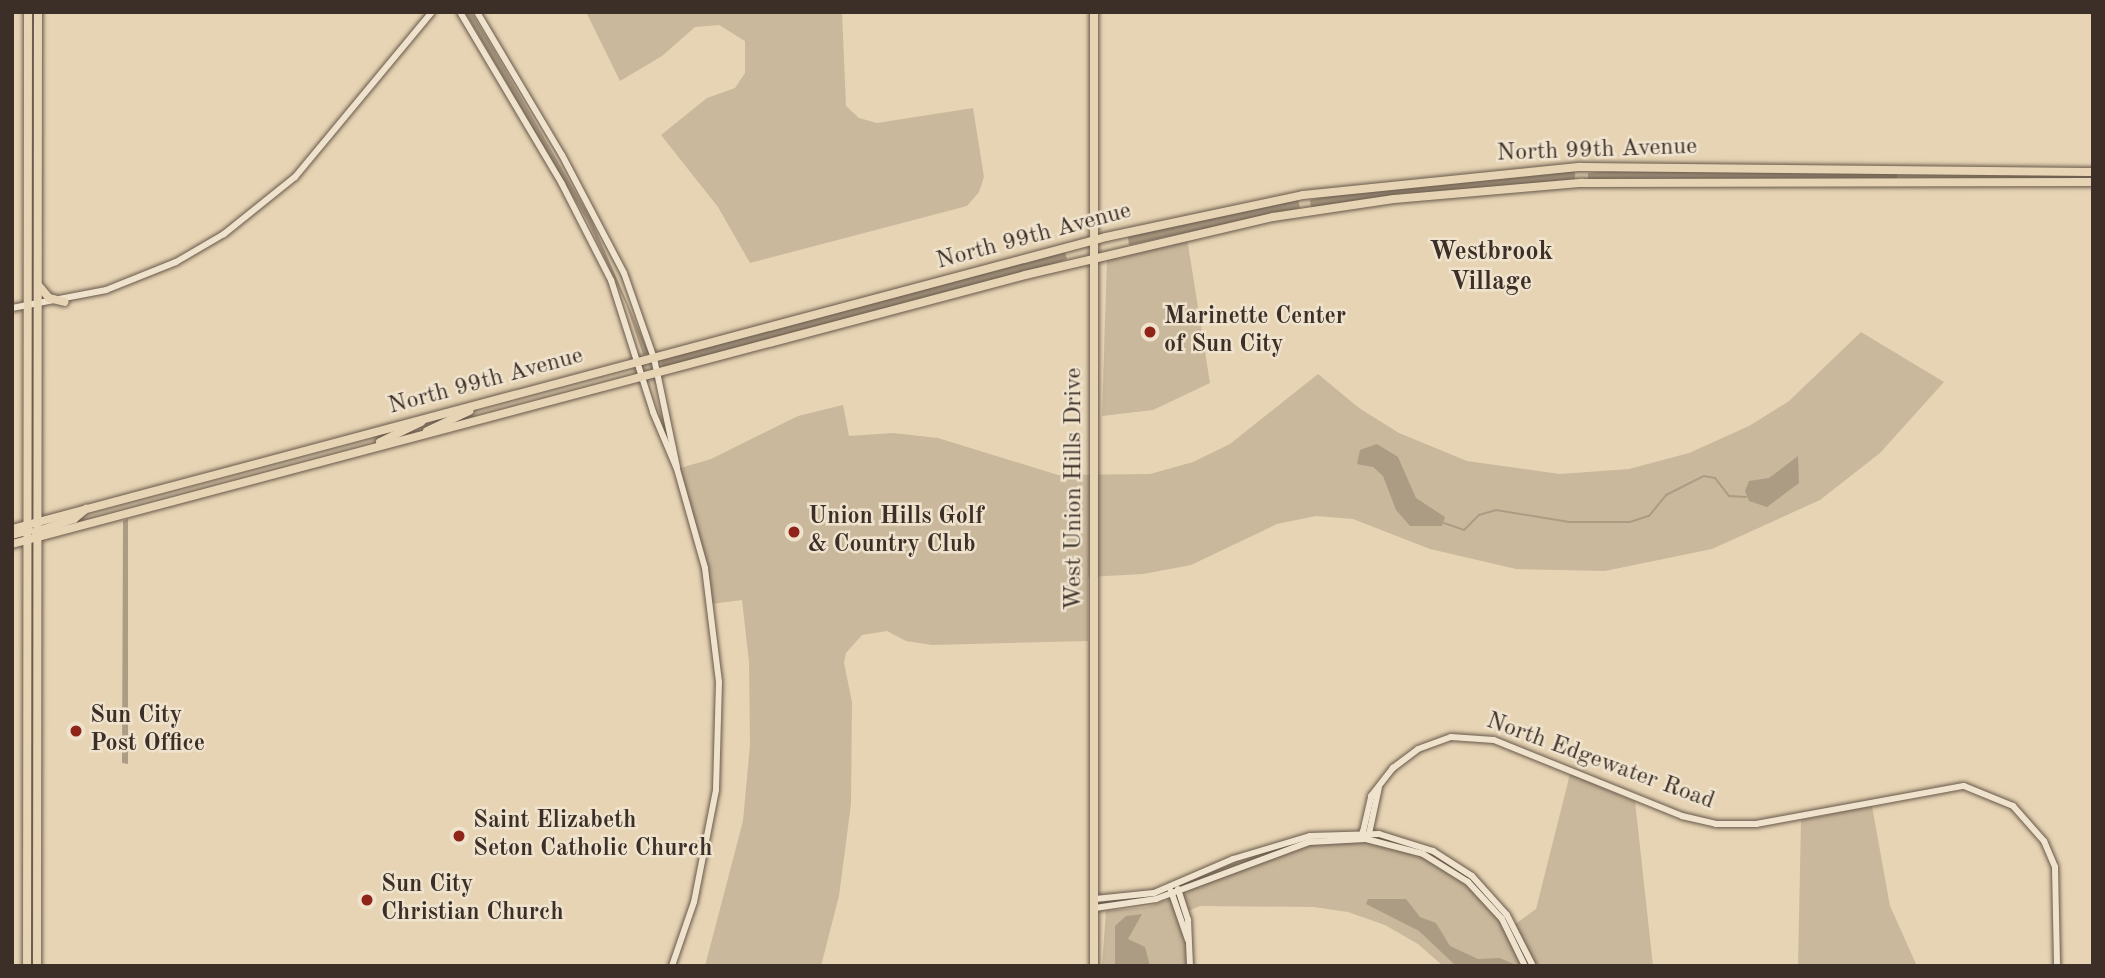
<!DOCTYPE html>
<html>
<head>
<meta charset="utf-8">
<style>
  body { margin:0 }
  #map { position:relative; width:2105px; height:978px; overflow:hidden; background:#e7d4b4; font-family:"Old Standard TT",serif }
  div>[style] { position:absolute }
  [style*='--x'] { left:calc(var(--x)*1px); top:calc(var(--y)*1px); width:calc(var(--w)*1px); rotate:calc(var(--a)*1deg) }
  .green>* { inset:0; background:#cab89c }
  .water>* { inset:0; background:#ad9c84 }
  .stream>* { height:2px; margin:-1px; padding:0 1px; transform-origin:1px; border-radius:1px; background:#ad9c84 }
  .roads { filter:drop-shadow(0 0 2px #67584a) drop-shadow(0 0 2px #67584a) }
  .minor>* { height:6px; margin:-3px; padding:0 3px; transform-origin:3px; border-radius:3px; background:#efe3ce }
  .major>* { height:8px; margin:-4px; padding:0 4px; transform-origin:4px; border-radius:4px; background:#e7d4b4 }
  .dots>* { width:19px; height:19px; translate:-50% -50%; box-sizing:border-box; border:4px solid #efe3ce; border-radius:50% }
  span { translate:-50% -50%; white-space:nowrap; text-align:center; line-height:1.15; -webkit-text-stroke:5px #efe3ce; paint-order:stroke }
  .street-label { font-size:24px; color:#3c2f27 }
  .poi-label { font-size:24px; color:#3c2f27; font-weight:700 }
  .left { translate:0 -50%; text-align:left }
  .neighbourhood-label { font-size:26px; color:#3c2f27; font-weight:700 }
  .frame { position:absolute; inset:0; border:14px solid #3c2f27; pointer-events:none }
</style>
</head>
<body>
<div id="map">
  <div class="green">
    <i style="clip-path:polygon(586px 12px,842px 12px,846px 106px,859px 118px,877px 123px,973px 108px,984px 177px,979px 192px,967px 206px,750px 263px,718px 207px,661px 135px,707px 98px,735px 88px,745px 73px,745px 41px,719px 25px,695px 27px,662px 56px,620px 81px)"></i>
    <i style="clip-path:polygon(1187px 238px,1210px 383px,1153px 410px,1102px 416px,1107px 259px)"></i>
    <i style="clip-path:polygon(1861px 332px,1944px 382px,1880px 453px,1820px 500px,1712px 549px,1605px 571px,1516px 569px,1430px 549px,1353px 519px,1316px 516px,1277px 524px,1191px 565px,1143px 574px,1088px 577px,1088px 641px,932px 645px,906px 641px,887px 631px,862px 635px,846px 653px,844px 663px,852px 702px,851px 804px,839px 896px,821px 966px,705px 966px,743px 821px,750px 745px,749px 662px,742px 600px,711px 604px,677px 469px,711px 459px,798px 416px,843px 405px,849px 436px,893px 433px,938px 438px,1058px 475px,1150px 474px,1193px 462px,1230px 444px,1318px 374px,1359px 408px,1399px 433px,1467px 461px,1560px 474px,1629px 469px,1689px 453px,1749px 426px,1789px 401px)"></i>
    <i style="clip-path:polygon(1570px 774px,1635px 801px,1653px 966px,1443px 966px,1418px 944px,1385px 925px,1348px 912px,1314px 907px,1200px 906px,1188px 911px,1193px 966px,1102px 966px,1106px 911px,1147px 907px,1186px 894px,1199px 879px,1230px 865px,1321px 838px,1366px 835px,1432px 856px,1479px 888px,1511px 927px,1536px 909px)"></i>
    <i style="clip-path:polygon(1872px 806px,1890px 906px,1917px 966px,1798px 966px,1801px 820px)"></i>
  </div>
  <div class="water">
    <i style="clip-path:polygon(465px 12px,471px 12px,488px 40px,591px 219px,649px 353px,643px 355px,626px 304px,588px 222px)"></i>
    <i style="clip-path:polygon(1634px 169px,1897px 170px,1897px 179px,1588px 180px,1588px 173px)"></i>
    <i style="clip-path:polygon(1575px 171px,1575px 179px,1311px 208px,1310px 200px,1357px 191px)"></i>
    <i style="clip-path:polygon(1298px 200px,1300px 208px,1129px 245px,1128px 237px,1166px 226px)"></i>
    <i style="clip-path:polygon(1065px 252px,1067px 259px,1032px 271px,663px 369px,661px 360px)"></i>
    <i style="clip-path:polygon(1377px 444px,1398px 457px,1416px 498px,1445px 517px,1442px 526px,1410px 526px,1396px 510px,1383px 476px,1373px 467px,1357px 464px,1360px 450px)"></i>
    <i style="clip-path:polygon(1798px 456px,1799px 483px,1767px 507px,1749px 501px,1745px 491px,1749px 481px,1769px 478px)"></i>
    <i style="clip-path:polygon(128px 519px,128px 764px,122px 763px,123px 521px)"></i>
    <i style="clip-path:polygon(1406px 899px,1420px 917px,1436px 923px,1450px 946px,1478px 959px,1500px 958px,1518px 966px,1456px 966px,1419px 931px,1366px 904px,1368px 899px)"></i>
    <i style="clip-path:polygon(1142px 914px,1128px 939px,1145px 947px,1150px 966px,1115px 966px,1115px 926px,1126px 916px)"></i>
  </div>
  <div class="stream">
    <i style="--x:1444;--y:523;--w:21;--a:19"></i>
    <i style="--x:1464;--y:530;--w:21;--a:-45"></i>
    <i style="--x:1479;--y:515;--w:18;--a:-16"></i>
    <i style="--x:1496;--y:510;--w:74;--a:9.3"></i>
    <i style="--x:1569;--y:522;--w:61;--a:0"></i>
    <i style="--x:1630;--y:522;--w:20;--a:-18"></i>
    <i style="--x:1649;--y:516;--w:27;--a:-51"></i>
    <i style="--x:1666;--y:495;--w:42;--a:-26.6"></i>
    <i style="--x:1704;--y:476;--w:11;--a:10"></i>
    <i style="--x:1715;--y:478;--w:23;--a:52"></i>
    <i style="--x:1729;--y:496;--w:17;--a:3"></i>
  </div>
  <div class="roads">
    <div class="minor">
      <i style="--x:460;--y:12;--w:200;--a:59.3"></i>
      <i style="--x:562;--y:184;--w:108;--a:63"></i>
      <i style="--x:611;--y:280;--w:139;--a:72.3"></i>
      <i style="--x:653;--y:412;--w:62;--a:67.2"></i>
      <i style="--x:677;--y:469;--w:103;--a:74.2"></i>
      <i style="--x:705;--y:568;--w:115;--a:83"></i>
      <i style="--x:719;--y:682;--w:108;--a:91.6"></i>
      <i style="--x:716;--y:790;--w:114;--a:101.1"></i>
      <i style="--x:694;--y:902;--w:68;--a:109"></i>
      <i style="--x:477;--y:12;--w:166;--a:59.3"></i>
      <i style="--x:562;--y:155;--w:133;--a:62.3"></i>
      <i style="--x:624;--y:273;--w:90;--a:70.6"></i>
      <i style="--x:654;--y:358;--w:111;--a:78.1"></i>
      <i style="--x:12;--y:308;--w:96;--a:-10.8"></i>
      <i style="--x:106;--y:290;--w:75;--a:-21.8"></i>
      <i style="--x:176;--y:262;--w:56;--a:-30.3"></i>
      <i style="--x:224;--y:234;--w:91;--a:-38.8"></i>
      <i style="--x:295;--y:177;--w:214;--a:-50.3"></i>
      <i style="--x:1369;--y:834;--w:48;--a:-78"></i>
      <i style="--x:1366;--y:839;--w:8;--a:-113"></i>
      <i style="--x:1363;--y:832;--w:37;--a:-77"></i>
      <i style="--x:1371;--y:796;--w:36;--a:-52"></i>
      <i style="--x:1393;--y:768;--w:31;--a:-37"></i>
      <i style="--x:1418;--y:749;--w:35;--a:-20"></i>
      <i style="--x:1451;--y:737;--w:43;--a:4"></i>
      <i style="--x:1494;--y:740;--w:203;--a:22"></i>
      <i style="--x:1682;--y:816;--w:35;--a:13"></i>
      <i style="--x:1716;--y:824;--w:40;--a:0"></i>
      <i style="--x:1756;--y:824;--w:211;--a:-10.4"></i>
      <i style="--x:1964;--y:786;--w:53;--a:22.2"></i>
      <i style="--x:2013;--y:806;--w:47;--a:48.5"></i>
      <i style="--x:2044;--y:841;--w:28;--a:67"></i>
      <i style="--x:2055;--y:867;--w:99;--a:88.8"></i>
      <i style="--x:1178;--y:889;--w:33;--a:72"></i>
      <i style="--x:1188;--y:920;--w:46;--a:87.5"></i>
      <i style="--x:1171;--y:891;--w:52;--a:70.9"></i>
      <i style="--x:1095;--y:899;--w:59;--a:-5.8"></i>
      <i style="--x:1154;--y:893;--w:86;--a:-23.3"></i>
      <i style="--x:1233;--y:859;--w:80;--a:-16.6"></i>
      <i style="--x:1310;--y:836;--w:69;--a:-1.7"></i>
      <i style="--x:1379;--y:834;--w:57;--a:17.5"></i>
      <i style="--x:1433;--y:851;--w:46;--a:32.7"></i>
      <i style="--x:1472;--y:876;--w:52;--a:48.1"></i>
      <i style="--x:1507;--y:915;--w:57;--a:63"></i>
      <i style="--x:1095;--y:908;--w:62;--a:-8.4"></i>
      <i style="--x:1156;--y:899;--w:163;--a:-20.4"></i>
      <i style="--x:1309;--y:842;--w:57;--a:-3"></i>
      <i style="--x:1366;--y:839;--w:59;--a:14.7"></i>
      <i style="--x:1423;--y:854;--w:53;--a:31.9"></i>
      <i style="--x:1468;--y:882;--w:50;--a:47.4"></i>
      <i style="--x:1502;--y:919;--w:52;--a:63.9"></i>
    </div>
    <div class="major">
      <i style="--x:1094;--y:12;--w:954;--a:90"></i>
      <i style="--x:39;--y:286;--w:16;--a:50"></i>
      <i style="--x:49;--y:298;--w:16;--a:14"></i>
      <i style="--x:427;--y:431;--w:47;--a:-25.5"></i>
      <i style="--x:380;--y:442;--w:46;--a:-26"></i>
      <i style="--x:12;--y:529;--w:1132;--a:-14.94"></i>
      <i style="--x:1106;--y:237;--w:201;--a:-12"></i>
      <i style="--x:1303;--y:195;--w:279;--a:-5.8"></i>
      <i style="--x:1581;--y:167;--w:512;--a:0.56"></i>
      <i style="--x:35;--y:532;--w:41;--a:-18.4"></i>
      <i style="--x:74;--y:519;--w:16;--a:-40"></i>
      <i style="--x:12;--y:535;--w:18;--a:-16"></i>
      <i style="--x:12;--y:544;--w:1048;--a:-14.87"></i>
      <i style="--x:1025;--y:275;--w:255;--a:-13.2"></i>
      <i style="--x:1273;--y:217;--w:122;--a:-8.5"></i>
      <i style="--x:1394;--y:199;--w:189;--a:-4.9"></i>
      <i style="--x:1582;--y:183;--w:511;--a:-0.11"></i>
      <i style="--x:27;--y:966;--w:954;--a:-89.94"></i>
      <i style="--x:37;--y:966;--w:954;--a:-89.94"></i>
    </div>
  </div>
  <div class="dots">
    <i style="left:1150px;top:332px;background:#8f2418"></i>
    <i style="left:794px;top:532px;background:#8f2418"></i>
    <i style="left:76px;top:731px;background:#8f2418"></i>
    <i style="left:459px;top:836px;background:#8f2418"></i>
    <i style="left:367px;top:900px;background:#8f2418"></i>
  </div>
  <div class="street-label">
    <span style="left:1597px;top:151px;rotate:-2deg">North 99th Avenue</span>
    <span style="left:1034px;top:237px;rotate:-15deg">North 99th Avenue</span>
    <span style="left:486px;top:382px;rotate:-15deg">North 99th Avenue</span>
    <span style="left:1075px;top:489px;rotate:-90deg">West Union Hills Drive</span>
    <span style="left:1600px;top:762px;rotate:20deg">North Edgewater Road</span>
  </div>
  <div class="poi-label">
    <span class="left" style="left:1164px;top:332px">Marinette Center<br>of Sun City</span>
    <span class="left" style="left:808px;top:532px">Union Hills Golf<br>&amp; Country Club</span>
    <span class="left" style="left:90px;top:731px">Sun City<br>Post Office</span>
    <span class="left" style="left:473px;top:836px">Saint Elizabeth<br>Seton Catholic Church</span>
    <span class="left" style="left:381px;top:900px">Sun City<br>Christian Church</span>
  </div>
  <div class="neighbourhood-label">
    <span style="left:1491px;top:268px">Westbrook<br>Village</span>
  </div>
  <div class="frame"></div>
</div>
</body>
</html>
